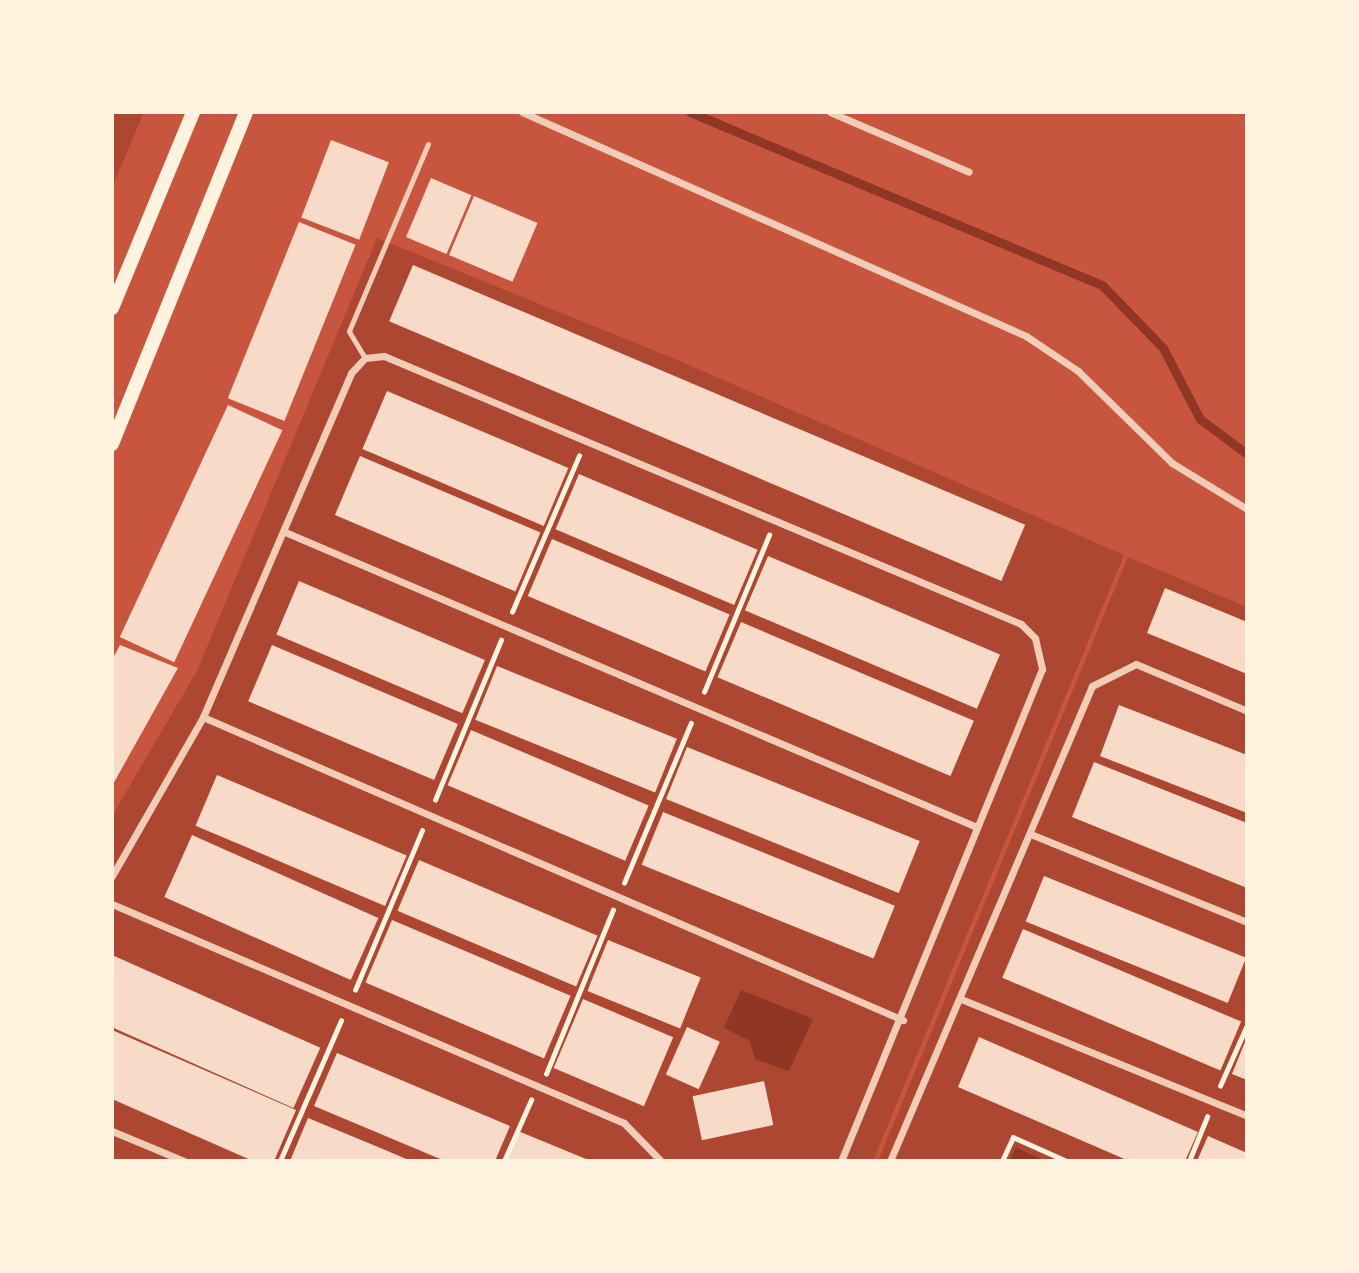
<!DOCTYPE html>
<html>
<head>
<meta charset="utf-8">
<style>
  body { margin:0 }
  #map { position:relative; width:1359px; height:1273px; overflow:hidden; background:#c8553d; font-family:Arial,sans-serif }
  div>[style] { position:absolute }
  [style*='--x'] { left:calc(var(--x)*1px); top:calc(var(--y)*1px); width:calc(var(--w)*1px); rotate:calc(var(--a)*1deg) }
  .green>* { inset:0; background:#ae4732 }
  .water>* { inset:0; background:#8f3625 }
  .stream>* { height:9px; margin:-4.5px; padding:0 4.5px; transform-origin:4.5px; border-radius:4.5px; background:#8f3625 }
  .building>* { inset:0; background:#f7dbc8; transform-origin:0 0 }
  .path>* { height:4.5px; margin:-2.25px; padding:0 2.25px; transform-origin:2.25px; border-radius:2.25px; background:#fff3e0 }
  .service>* { height:5px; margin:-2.5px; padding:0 2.5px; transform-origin:2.5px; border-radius:2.5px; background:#f1ccb7 }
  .minor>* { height:7px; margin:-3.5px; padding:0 3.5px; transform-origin:3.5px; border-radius:3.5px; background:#f1ccb7 }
  .secondary>* { height:14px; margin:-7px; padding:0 7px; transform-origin:7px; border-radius:7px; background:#fff3e0 }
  span { translate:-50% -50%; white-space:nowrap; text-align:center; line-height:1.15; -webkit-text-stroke:5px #fff3e0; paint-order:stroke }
  .frame { position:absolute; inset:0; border:114px solid #fff3e0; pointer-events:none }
</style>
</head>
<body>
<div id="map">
  <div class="green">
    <i style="clip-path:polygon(112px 112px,144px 112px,112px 188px)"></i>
    <i style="clip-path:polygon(377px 238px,675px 359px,1124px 555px,873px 1161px,112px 1161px,112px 816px,197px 671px)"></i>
    <i style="clip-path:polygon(1128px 557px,1247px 607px,1247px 1161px,878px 1161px)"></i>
  </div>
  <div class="water">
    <i style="clip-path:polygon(741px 990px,813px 1019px,789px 1071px,755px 1059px,750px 1041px,724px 1028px)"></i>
    <i style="clip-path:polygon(1016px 1148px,1046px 1161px,1009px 1161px)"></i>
  </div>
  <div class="stream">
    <i style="--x:690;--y:112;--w:447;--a:22.8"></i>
    <i style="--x:1102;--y:285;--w:88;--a:45.9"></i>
    <i style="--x:1163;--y:348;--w:80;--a:62.5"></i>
    <i style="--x:1200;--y:419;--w:59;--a:36.7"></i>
  </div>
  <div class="building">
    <i style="left:331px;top:140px;width:62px;height:83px;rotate:21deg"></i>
    <i style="left:431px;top:178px;width:44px;height:64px;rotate:23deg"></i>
    <i style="left:474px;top:196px;width:69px;height:64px;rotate:23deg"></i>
    <i style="left:299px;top:222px;width:61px;height:190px;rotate:22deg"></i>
    <i style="left:413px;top:265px;width:665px;height:61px;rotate:23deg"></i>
    <i style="left:387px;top:391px;width:197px;height:63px;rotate:23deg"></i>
    <i style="left:228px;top:405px;width:60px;height:256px;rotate:25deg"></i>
    <i style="left:360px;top:456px;width:196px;height:64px;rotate:23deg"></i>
    <i style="left:579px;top:474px;width:194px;height:60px;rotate:23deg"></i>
    <i style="left:552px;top:539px;width:193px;height:62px;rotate:23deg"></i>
    <i style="left:768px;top:556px;width:252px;height:59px;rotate:23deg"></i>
    <i style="left:299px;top:581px;width:202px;height:58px;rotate:23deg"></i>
    <i style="clip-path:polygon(1165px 588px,1247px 622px,1247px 674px,1147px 633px)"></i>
    <i style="left:741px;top:622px;width:253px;height:60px;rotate:23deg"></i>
    <i style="clip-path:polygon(120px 645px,178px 668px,112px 786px,112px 660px)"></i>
    <i style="left:272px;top:645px;width:202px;height:61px;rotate:23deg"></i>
    <i style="left:497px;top:666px;width:194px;height:58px;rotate:22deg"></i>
    <i style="clip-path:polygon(1119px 705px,1247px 755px,1247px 813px,1100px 756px)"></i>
    <i style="left:471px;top:730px;width:193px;height:60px;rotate:23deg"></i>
    <i style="left:687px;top:747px;width:251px;height:56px;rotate:22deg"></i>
    <i style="clip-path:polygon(1094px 762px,1247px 823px,1247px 888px,1072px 817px)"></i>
    <i style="left:217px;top:775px;width:206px;height:55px;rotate:23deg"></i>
    <i style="left:663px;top:812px;width:250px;height:57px;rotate:22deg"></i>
    <i style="left:192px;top:835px;width:204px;height:68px;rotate:24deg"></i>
    <i style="left:419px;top:860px;width:194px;height:55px;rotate:23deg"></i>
    <i style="left:1044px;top:876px;width:218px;height:49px;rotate:22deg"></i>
    <i style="left:392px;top:920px;width:194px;height:68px;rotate:23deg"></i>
    <i style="left:1023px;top:929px;width:237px;height:53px;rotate:23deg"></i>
    <i style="left:608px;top:940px;width:100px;height:55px;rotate:22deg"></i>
    <i style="left:112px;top:955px;width:228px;height:66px;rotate:24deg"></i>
    <i style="left:583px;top:999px;width:98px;height:75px;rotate:23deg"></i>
    <i style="left:687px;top:1027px;width:36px;height:52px;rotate:24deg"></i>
    <i style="clip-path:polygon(112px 1030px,296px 1110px,274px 1161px,253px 1161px,112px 1099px)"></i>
    <i style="clip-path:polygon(979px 1037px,1198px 1132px,1185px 1161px,1129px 1161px,958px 1087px)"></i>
    <i style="clip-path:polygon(1247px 1037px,1247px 1080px,1232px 1074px)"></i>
    <i style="clip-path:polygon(337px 1053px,510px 1126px,495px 1161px,445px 1161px,314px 1106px)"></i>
    <i style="left:764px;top:1081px;width:45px;height:73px;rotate:78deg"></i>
    <i style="clip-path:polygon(308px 1118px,378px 1147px,411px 1161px,290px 1161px)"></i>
    <i style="clip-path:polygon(518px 1131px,591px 1161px,506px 1161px)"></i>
    <i style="clip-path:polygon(1208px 1136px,1247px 1153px,1247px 1161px,1197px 1161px)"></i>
  </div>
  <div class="path">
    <i style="--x:512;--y:612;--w:170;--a:-66.8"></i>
    <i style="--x:704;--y:692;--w:170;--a:-67.5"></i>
    <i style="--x:435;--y:800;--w:173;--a:-67.6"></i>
    <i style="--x:624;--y:883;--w:173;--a:-67.3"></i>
    <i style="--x:355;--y:990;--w:173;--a:-67.2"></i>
    <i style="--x:546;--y:1074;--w:177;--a:-67.8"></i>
    <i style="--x:1220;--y:1086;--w:67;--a:-66.1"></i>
    <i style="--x:280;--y:1161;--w:153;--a:-66.5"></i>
    <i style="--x:504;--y:1161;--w:67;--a:-66.1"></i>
    <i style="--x:1002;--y:1161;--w:26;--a:-65"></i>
    <i style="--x:1013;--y:1137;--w:59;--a:24"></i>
    <i style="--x:1189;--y:1161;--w:48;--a:-67.8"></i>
  </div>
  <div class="service">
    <i style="--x:365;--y:358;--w:31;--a:-121"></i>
    <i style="--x:349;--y:331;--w:203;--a:-67.1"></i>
  </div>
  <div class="minor">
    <i style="--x:522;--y:112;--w:552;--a:23.96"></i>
    <i style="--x:1026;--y:336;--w:63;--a:33.9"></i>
    <i style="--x:1078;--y:371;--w:132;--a:44.4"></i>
    <i style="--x:1172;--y:463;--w:88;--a:31.5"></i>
    <i style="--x:830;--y:112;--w:151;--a:23.3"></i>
    <i style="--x:285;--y:532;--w:752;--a:23.09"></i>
    <i style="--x:203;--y:717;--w:763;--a:23.41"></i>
    <i style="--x:1033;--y:835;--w:231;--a:22.1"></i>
    <i style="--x:112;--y:876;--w:183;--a:-60.2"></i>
    <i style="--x:203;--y:717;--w:374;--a:-66.7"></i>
    <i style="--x:351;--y:373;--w:21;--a:-47"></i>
    <i style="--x:365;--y:358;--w:19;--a:-6"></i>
    <i style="--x:384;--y:356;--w:691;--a:22.82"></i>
    <i style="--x:1021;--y:624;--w:20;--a:45"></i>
    <i style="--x:1035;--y:638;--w:32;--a:77"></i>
    <i style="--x:1042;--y:669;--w:531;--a:112.22"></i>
    <i style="--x:112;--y:904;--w:557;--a:23.16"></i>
    <i style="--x:624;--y:1123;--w:53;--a:45.8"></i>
    <i style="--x:961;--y:999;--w:309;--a:22.2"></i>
    <i style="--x:112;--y:1131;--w:78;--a:22.6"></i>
    <i style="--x:890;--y:1161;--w:516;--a:-66.96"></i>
    <i style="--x:1092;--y:686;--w:49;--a:-26.6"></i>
    <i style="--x:1136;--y:664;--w:121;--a:22.9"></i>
  </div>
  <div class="secondary">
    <i style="--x:112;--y:308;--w:212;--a:-67.5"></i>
    <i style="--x:112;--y:444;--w:358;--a:-68"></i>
  </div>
  <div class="frame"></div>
</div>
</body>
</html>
